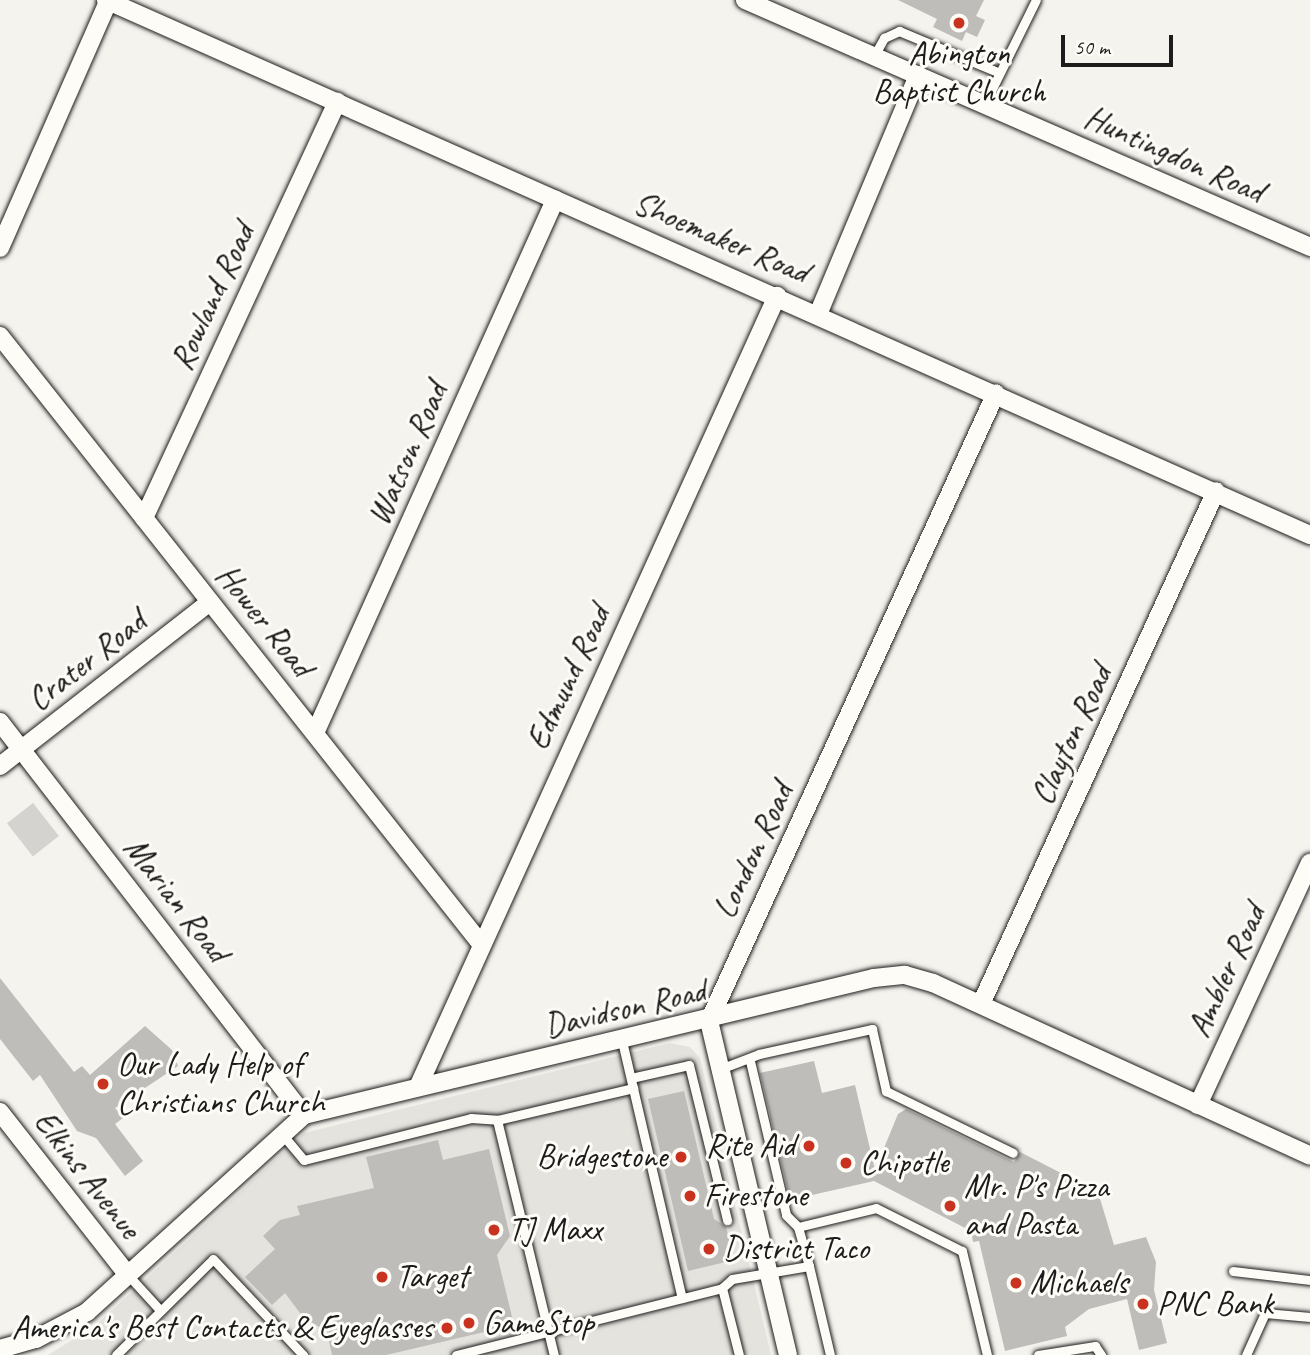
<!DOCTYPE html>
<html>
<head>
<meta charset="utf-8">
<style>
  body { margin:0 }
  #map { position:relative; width:1310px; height:1355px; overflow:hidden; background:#f4f3ee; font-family:Caveat,sans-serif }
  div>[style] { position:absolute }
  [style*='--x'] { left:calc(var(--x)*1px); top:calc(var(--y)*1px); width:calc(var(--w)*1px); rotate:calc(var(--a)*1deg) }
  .built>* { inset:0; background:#e4e3de }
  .green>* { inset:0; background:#d4d3cf; transform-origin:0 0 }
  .building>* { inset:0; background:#bebdba }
  .roads { filter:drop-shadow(0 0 2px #1c1c1c) drop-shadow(0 0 2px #1c1c1c) }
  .lane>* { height:9px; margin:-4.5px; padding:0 4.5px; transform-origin:4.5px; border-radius:4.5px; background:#fdfcf7 }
  .street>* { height:18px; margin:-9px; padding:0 9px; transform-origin:9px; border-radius:9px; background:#fdfcf7 }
  .dots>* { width:19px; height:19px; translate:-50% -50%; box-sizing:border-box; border:4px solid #fdfcf7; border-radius:50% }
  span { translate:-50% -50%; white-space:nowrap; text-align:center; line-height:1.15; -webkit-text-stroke:6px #fdfcf7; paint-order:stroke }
  .poi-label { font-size:33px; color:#1c1c1c }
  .left { translate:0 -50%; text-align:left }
  .right { translate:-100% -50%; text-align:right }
  .street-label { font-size:33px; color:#1c1c1c }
  .scale { position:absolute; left:1061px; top:35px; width:112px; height:32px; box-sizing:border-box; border:4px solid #1c1c1c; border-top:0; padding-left:9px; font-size:21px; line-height:24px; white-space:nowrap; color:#1c1c1c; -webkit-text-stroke:5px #fdfcf7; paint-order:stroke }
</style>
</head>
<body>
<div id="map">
  <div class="built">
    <i style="clip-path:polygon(670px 1043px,690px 1047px,700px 1058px,771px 1355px,48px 1355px,96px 1325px,304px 1133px)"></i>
  </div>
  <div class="green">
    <i style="left:33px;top:803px;width:42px;height:33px;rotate:52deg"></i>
  </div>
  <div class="building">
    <i style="clip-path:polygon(898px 0,984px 0,976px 16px,985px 20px,977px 37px,966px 32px,962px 41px,933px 27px,937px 19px)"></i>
    <i style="clip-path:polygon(0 978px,74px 1072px,82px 1066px,90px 1075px,145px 1026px,172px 1050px,178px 1066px,115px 1108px,123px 1118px,115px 1124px,143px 1161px,125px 1176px,96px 1138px,77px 1131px,40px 1075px,33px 1081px,0 1039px)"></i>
    <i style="clip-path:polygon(814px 1061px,822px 1093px,855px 1085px,875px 1170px,898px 1114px,906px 1109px,1014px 1162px,1020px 1152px,1098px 1192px,1114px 1245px,1146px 1237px,1156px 1262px,1154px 1290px,1167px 1343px,1139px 1350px,1127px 1299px,1089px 1309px,1065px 1327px,1067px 1336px,1005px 1351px,979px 1241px,973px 1242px,971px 1231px,874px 1181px,790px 1200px,760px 1073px)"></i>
    <i style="clip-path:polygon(684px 1091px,714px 1219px,726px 1227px,734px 1260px,688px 1271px,648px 1099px)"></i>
    <i style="clip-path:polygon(438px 1140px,443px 1160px,489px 1149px,510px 1236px,497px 1255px,514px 1325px,386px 1355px,332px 1355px,327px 1332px,303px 1317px,285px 1293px,272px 1305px,245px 1277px,275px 1249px,263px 1236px,280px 1220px,300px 1215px,297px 1206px,374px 1188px,366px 1157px)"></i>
  </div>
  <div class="roads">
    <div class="lane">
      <i style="--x:874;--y:56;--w:21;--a:-61"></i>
      <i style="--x:884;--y:38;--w:17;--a:-25"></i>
      <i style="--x:899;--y:31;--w:109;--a:22.6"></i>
      <i style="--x:984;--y:105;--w:117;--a:-63.7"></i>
      <i style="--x:622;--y:1041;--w:264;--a:76.9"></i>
      <i style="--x:750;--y:1061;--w:158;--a:76.8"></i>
      <i style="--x:786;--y:1215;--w:17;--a:45"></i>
      <i style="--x:720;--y:1069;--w:42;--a:-21"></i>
      <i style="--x:759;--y:1054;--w:116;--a:-12.5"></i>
      <i style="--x:872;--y:1029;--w:64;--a:77.3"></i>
      <i style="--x:886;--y:1091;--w:141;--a:26"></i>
      <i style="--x:631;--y:1078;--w:59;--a:-12.6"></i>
      <i style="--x:689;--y:1065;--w:160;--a:76.2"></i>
      <i style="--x:497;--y:1120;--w:140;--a:-13.2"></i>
      <i style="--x:282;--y:1134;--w:34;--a:50"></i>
      <i style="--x:304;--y:1160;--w:172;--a:-14.1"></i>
      <i style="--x:471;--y:1118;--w:26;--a:4"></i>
      <i style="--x:497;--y:1120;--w:242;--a:76.4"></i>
      <i style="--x:809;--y:1266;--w:91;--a:76.7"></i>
      <i style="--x:1233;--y:1271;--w:78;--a:6.7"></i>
      <i style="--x:128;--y:1275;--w:47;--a:47.6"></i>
      <i style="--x:722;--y:1288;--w:69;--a:75.8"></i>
      <i style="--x:116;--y:1355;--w:136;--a:-44.7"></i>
      <i style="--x:213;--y:1259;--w:132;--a:46.8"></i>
      <i style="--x:456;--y:1355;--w:274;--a:-14.1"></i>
      <i style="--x:722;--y:1288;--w:13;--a:-42"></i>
      <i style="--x:732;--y:1279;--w:78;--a:-9.6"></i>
      <i style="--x:809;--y:1266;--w:41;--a:-105.8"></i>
      <i style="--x:798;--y:1227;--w:80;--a:-13.7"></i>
      <i style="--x:876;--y:1208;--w:96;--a:26.6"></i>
      <i style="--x:962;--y:1251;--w:107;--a:76.5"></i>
      <i style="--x:1038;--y:1355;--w:58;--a:-9"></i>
      <i style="--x:1095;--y:1346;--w:11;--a:56"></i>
      <i style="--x:1246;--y:1355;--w:46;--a:-65.7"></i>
      <i style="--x:1265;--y:1313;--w:45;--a:5.1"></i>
    </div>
    <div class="street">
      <i style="--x:106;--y:0;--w:1318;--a:23.96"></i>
      <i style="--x:745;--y:0;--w:617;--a:23.61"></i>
      <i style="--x:0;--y:248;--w:271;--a:-66.3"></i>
      <i style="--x:819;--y:312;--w:257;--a:-67.3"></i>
      <i style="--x:0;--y:336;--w:775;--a:51.65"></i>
      <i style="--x:144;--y:518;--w:459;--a:-65.1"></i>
      <i style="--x:0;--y:722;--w:497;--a:52.3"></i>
      <i style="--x:315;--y:733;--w:585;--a:-65.76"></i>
      <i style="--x:0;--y:766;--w:266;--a:-38"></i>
      <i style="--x:981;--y:1004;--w:564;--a:-65.39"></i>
      <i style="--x:418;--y:1087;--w:869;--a:-65.59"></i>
      <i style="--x:1198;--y:1105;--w:267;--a:-65.2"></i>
      <i style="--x:0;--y:1112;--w:207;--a:51.9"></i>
      <i style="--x:0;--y:1349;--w:37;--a:-16"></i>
      <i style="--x:36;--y:1339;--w:58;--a:-27.9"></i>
      <i style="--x:87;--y:1312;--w:293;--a:-42.2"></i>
      <i style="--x:304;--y:1115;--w:586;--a:-13.51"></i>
      <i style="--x:874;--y:978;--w:31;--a:-6"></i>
      <i style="--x:905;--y:975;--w:29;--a:16"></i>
      <i style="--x:933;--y:983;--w:415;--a:24.6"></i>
      <i style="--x:788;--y:1355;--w:343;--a:-103.3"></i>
      <i style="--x:709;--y:1021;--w:690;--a:-65.44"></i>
    </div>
  </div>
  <div class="dots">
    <i style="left:959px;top:23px;background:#c8321e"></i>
    <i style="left:103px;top:1084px;background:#c8321e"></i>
    <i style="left:809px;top:1146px;background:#c8321e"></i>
    <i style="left:681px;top:1157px;background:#c8321e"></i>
    <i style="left:846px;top:1163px;background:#c8321e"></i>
    <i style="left:690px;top:1196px;background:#c8321e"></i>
    <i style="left:950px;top:1206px;background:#c8321e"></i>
    <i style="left:494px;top:1230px;background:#c8321e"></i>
    <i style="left:709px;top:1249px;background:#c8321e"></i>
    <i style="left:382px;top:1277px;background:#c8321e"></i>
    <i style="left:1016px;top:1283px;background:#c8321e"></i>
    <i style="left:1143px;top:1304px;background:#c8321e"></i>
    <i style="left:469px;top:1323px;background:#c8321e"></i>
    <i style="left:447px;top:1328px;background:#c8321e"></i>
  </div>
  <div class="poi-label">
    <span style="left:959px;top:73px">Abington<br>Baptist Church</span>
    <span class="left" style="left:117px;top:1084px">Our Lady Help of<br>Christians Church</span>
    <span class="right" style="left:795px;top:1146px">Rite Aid</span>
    <span class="right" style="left:667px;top:1157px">Bridgestone</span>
    <span class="left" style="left:860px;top:1163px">Chipotle</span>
    <span class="left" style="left:964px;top:1206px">Mr. P's Pizza<br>and Pasta</span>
    <span class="left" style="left:704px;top:1196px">Firestone</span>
    <span class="left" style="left:508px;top:1230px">TJ Maxx</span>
    <span class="left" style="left:723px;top:1249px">District Taco</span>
    <span class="left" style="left:396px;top:1277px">Target</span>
    <span class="left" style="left:1030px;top:1283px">Michaels</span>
    <span class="left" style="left:1157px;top:1304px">PNC Bank</span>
    <span class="left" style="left:483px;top:1323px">GameStop</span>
    <span class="right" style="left:433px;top:1328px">America's Best Contacts &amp; Eyeglasses</span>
  </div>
  <div class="street-label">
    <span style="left:1174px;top:155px;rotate:24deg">Huntingdon Road</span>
    <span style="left:721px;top:238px;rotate:23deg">Shoemaker Road</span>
    <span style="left:213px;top:297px;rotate:-65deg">Rowland Road</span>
    <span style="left:408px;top:454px;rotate:-66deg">Watson Road</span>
    <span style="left:264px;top:621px;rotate:51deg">Hower Road</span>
    <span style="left:87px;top:661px;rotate:-38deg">Crater Road</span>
    <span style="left:569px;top:678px;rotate:-65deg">Edmund Road</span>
    <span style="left:1072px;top:735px;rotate:-65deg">Clayton Road</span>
    <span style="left:754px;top:851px;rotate:-65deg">London Road</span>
    <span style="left:176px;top:900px;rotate:52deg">Marian Road</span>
    <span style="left:1227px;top:971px;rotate:-65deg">Ambler Road</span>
    <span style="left:625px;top:1009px;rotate:-13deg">Davidson Road</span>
    <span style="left:87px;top:1175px;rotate:52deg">Elkins Avenue</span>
  </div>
  <div class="scale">50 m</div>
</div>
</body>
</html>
